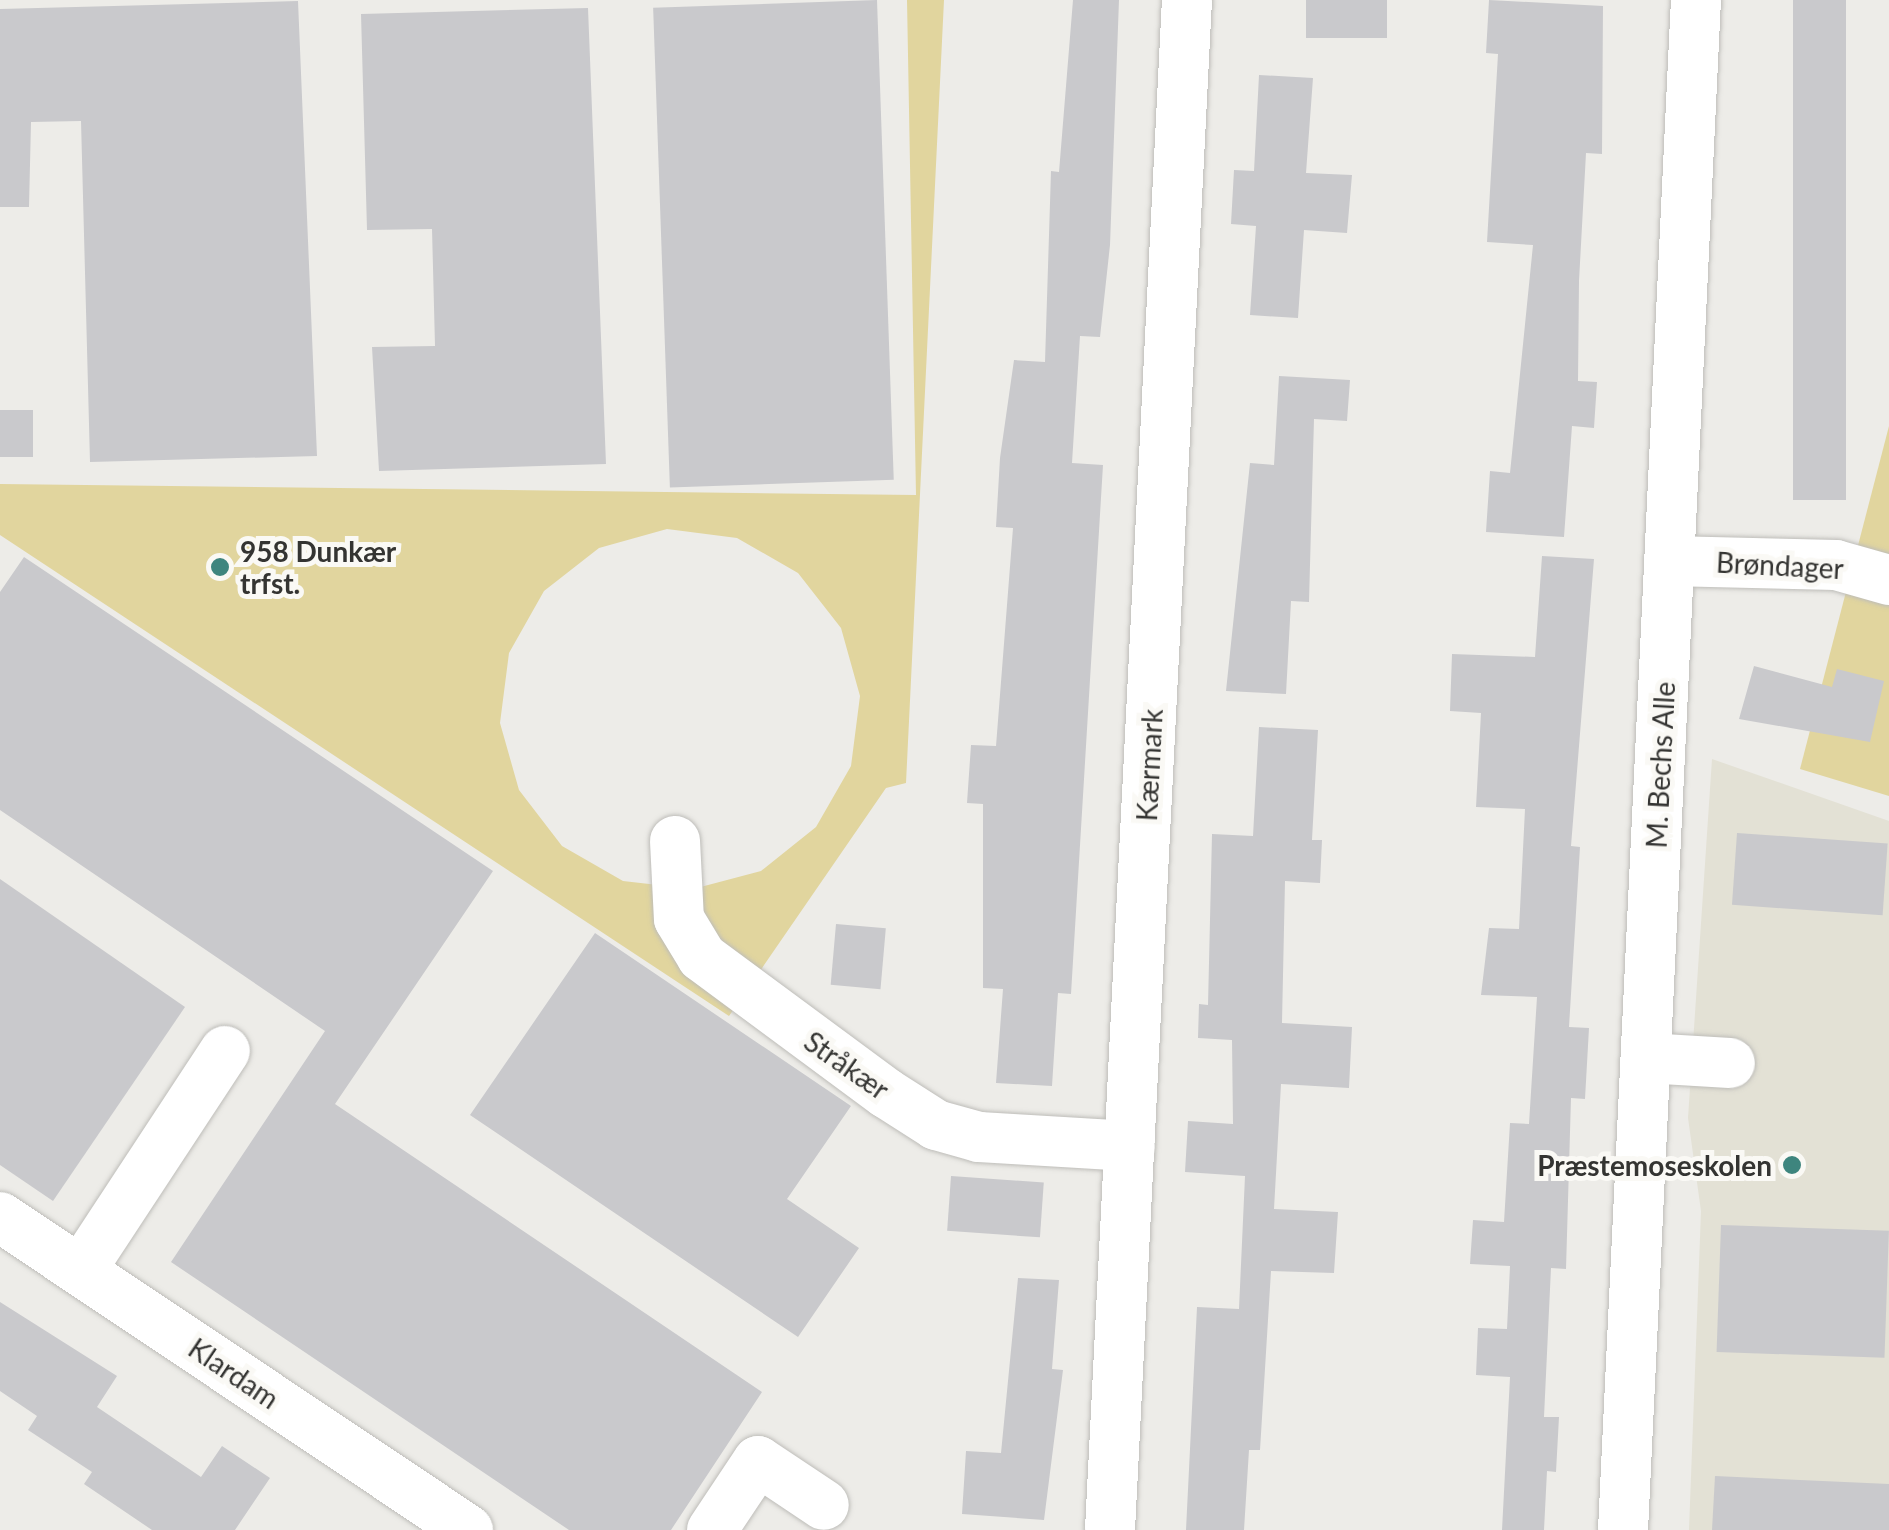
<!DOCTYPE html>
<html>
<head>
<meta charset="utf-8">
<style>
  body { margin:0 }
  #map { position:relative; width:1889px; height:1530px; overflow:hidden; background:#edece8; font-family:Lato,sans-serif }
  div>[style] { position:absolute }
  [style*='--x'] { left:calc(var(--x)*1px); top:calc(var(--y)*1px); width:calc(var(--w)*1px); rotate:calc(var(--a)*1deg) }
  .built>* { inset:0; background:#e3e1d5 }
  .green>* { inset:0; background:#e1d59e }
  .building>* { inset:0; background:#c9c9cc; transform-origin:0 0 }
  .roads { filter:drop-shadow(0 0 2px #bebdb9) drop-shadow(0 0 2px #bebdb9) }
  .minor>* { height:50px; margin:-25px; padding:0 25px; transform-origin:25px; border-radius:25px; background:#fff }
  .dots>* { width:28px; height:28px; translate:-50% -50%; box-sizing:border-box; border:5px solid #faf9f5; border-radius:50% }
  span { translate:-50% -50%; white-space:nowrap; text-align:center; line-height:1.15; -webkit-text-stroke:10px #faf9f5; paint-order:stroke }
  .poi-label { font-size:28px; color:#343432; font-weight:700 }
  .left { translate:0 -50%; text-align:left }
  .right { translate:-100% -50%; text-align:right }
  .street-label { font-size:28px; color:#343432 }
</style>
</head>
<body>
<div id="map">
  <div class="built">
    <i style="clip-path:polygon(1712px 759px,1889px 821px,1889px 1530px,1689px 1530px,1701px 1211px,1688px 1118px)"></i>
  </div>
  <div class="green">
    <i style="clip-path:polygon(evenodd,907px 0,944px 0,906px 783px,886px 788px,729px 1016px,0 535px,0 484px,916px 495px,907px 0,667px 529px,737px 538px,798px 573px,841px 628px,860px 696px,851px 766px,816px 827px,761px 871px,693px 889px,623px 881px,562px 846px,519px 790px,500px 723px,509px 653px,544px 591px,599px 548px,667px 529px)"></i>
    <i style="clip-path:polygon(1889px 426px,1889px 796px,1800px 769px)"></i>
  </div>
  <div class="building">
    <i style="left:877px;top:0;width:480px;height:224px;rotate:88deg"></i>
    <i style="clip-path:polygon(1073px 0,1119px 0,1110px 245px,1100px 337px,1080px 336px,1072px 463px,1103px 465px,1071px 994px,1058px 993px,1052px 1086px,996px 1083px,1003px 989px,983px 988px,983px 804px,967px 803px,971px 745px,996px 746px,1013px 528px,996px 527px,1000px 458px,1014px 360px,1045px 362px,1051px 171px,1059px 172px)"></i>
    <i style="left:1306px;top:0;width:81px;height:38px"></i>
    <i style="clip-path:polygon(1489px 0,1603px 6px,1602px 154px,1586px 153px,1579px 281px,1578px 381px,1597px 382px,1594px 428px,1572px 426px,1564px 537px,1486px 532px,1490px 471px,1510px 473px,1533px 245px,1487px 242px,1498px 54px,1486px 53px)"></i>
    <i style="left:1793px;top:0;width:53px;height:500px"></i>
    <i style="clip-path:polygon(298px 1px,317px 456px,90px 462px,81px 121px,31px 122px,29px 207px,0 207px,0 9px)"></i>
    <i style="clip-path:polygon(588px 8px,606px 464px,379px 471px,372px 347px,435px 346px,432px 229px,367px 230px,361px 14px)"></i>
    <i style="clip-path:polygon(1259px 75px,1313px 78px,1306px 173px,1352px 175px,1347px 233px,1304px 230px,1298px 318px,1250px 315px,1256px 226px,1231px 224px,1234px 170px,1254px 171px)"></i>
    <i style="clip-path:polygon(1279px 376px,1350px 380px,1347px 421px,1314px 419px,1309px 602px,1291px 601px,1286px 694px,1226px 691px,1250px 463px,1274px 465px)"></i>
    <i style="left:0;top:410px;width:33px;height:47px"></i>
    <i style="clip-path:polygon(1542px 556px,1594px 559px,1571px 846px,1580px 847px,1569px 1027px,1589px 1028px,1585px 1099px,1571px 1098px,1566px 1269px,1551px 1268px,1544px 1417px,1559px 1417px,1556px 1472px,1547px 1471px,1544px 1530px,1502px 1530px,1510px 1377px,1476px 1375px,1478px 1328px,1507px 1329px,1510px 1266px,1470px 1264px,1473px 1220px,1504px 1222px,1510px 1123px,1529px 1124px,1537px 997px,1481px 995px,1489px 928px,1519px 929px,1525px 809px,1476px 807px,1481px 713px,1450px 711px,1452px 654px,1535px 657px)"></i>
    <i style="clip-path:polygon(24px 557px,493px 871px,335px 1104px,762px 1392px,671px 1530px,569px 1530px,171px 1262px,325px 1031px,0 810px,0 592px)"></i>
    <i style="clip-path:polygon(1754px 666px,1832px 687px,1837px 669px,1884px 681px,1870px 742px,1739px 719px)"></i>
    <i style="clip-path:polygon(1259px 727px,1318px 730px,1312px 840px,1322px 840px,1320px 883px,1285px 881px,1282px 1023px,1352px 1027px,1349px 1088px,1281px 1084px,1274px 1209px,1338px 1212px,1334px 1273px,1271px 1271px,1260px 1450px,1249px 1450px,1244px 1530px,1186px 1530px,1197px 1307px,1239px 1309px,1245px 1176px,1185px 1172px,1188px 1121px,1233px 1124px,1232px 1040px,1198px 1038px,1199px 1004px,1208px 1005px,1212px 834px,1253px 836px)"></i>
    <i style="left:1737px;top:833px;width:151px;height:72px;rotate:4deg"></i>
    <i style="clip-path:polygon(0 879px,185px 1007px,53px 1201px,0 1165px)"></i>
    <i style="left:836px;top:924px;width:50px;height:61px;rotate:5deg"></i>
    <i style="clip-path:polygon(595px 933px,851px 1106px,787px 1199px,859px 1248px,798px 1337px,470px 1115px)"></i>
    <i style="left:951px;top:1176px;width:93px;height:55px;rotate:4deg"></i>
    <i style="left:1721px;top:1225px;width:168px;height:127px;rotate:2deg"></i>
    <i style="clip-path:polygon(1018px 1278px,1059px 1280px,1052px 1369px,1063px 1370px,1044px 1520px,962px 1514px,966px 1451px,1001px 1453px)"></i>
    <i style="clip-path:polygon(0 1302px,117px 1376px,97px 1407px,201px 1477px,222px 1446px,270px 1478px,235px 1530px,152px 1530px,84px 1484px,92px 1472px,28px 1430px,37px 1416px,0 1391px)"></i>
    <i style="clip-path:polygon(1715px 1476px,1889px 1484px,1889px 1530px,1712px 1530px)"></i>
  </div>
  <div class="roads">
    <div class="minor">
      <i style="--x:1669;--y:561;--w:167;--a:1.4"></i>
      <i style="--x:1836;--y:565;--w:55;--a:15.8"></i>
      <i style="--x:675;--y:841;--w:78;--a:87.1"></i>
      <i style="--x:679;--y:919;--w:44;--a:58.8"></i>
      <i style="--x:702;--y:957;--w:229;--a:36.5"></i>
      <i style="--x:886;--y:1093;--w:59;--a:32.6"></i>
      <i style="--x:936;--y:1125;--w:45;--a:15.6"></i>
      <i style="--x:979;--y:1137;--w:151;--a:3.4"></i>
      <i style="--x:1646;--y:1058;--w:84;--a:3.4"></i>
      <i style="--x:0;--y:1217;--w:563;--a:33.77"></i>
      <i style="--x:81;--y:1270;--w:262;--a:-56.7"></i>
      <i style="--x:712;--y:1530;--w:83;--a:-56.3"></i>
      <i style="--x:758;--y:1461;--w:79;--a:33.7"></i>
      <i style="--x:1110;--y:1530;--w:1532;--a:-87.12"></i>
      <i style="--x:1623;--y:1530;--w:1532;--a:-87.27"></i>
    </div>
  </div>
  <div class="dots">
    <i style="left:220px;top:567px;background:#3e857e"></i>
    <i style="left:1792px;top:1165px;background:#3e857e"></i>
  </div>
  <div class="poi-label">
    <span class="left" style="left:240px;top:567px">958 Dunkær<br>trfst.</span>
    <span class="right" style="left:1772px;top:1165px">Præstemoseskolen</span>
  </div>
  <div class="street-label">
    <span style="left:1780px;top:565px;rotate:3deg">Brøndager</span>
    <span style="left:1149px;top:765px;rotate:-87deg">Kærmark</span>
    <span style="left:1660px;top:765px;rotate:-87deg">M. Bechs Alle</span>
    <span style="left:847px;top:1065px;rotate:35deg">Stråkær</span>
    <span style="left:234px;top:1373px;rotate:34deg">Klardam</span>
  </div>
</div>
</body>
</html>
